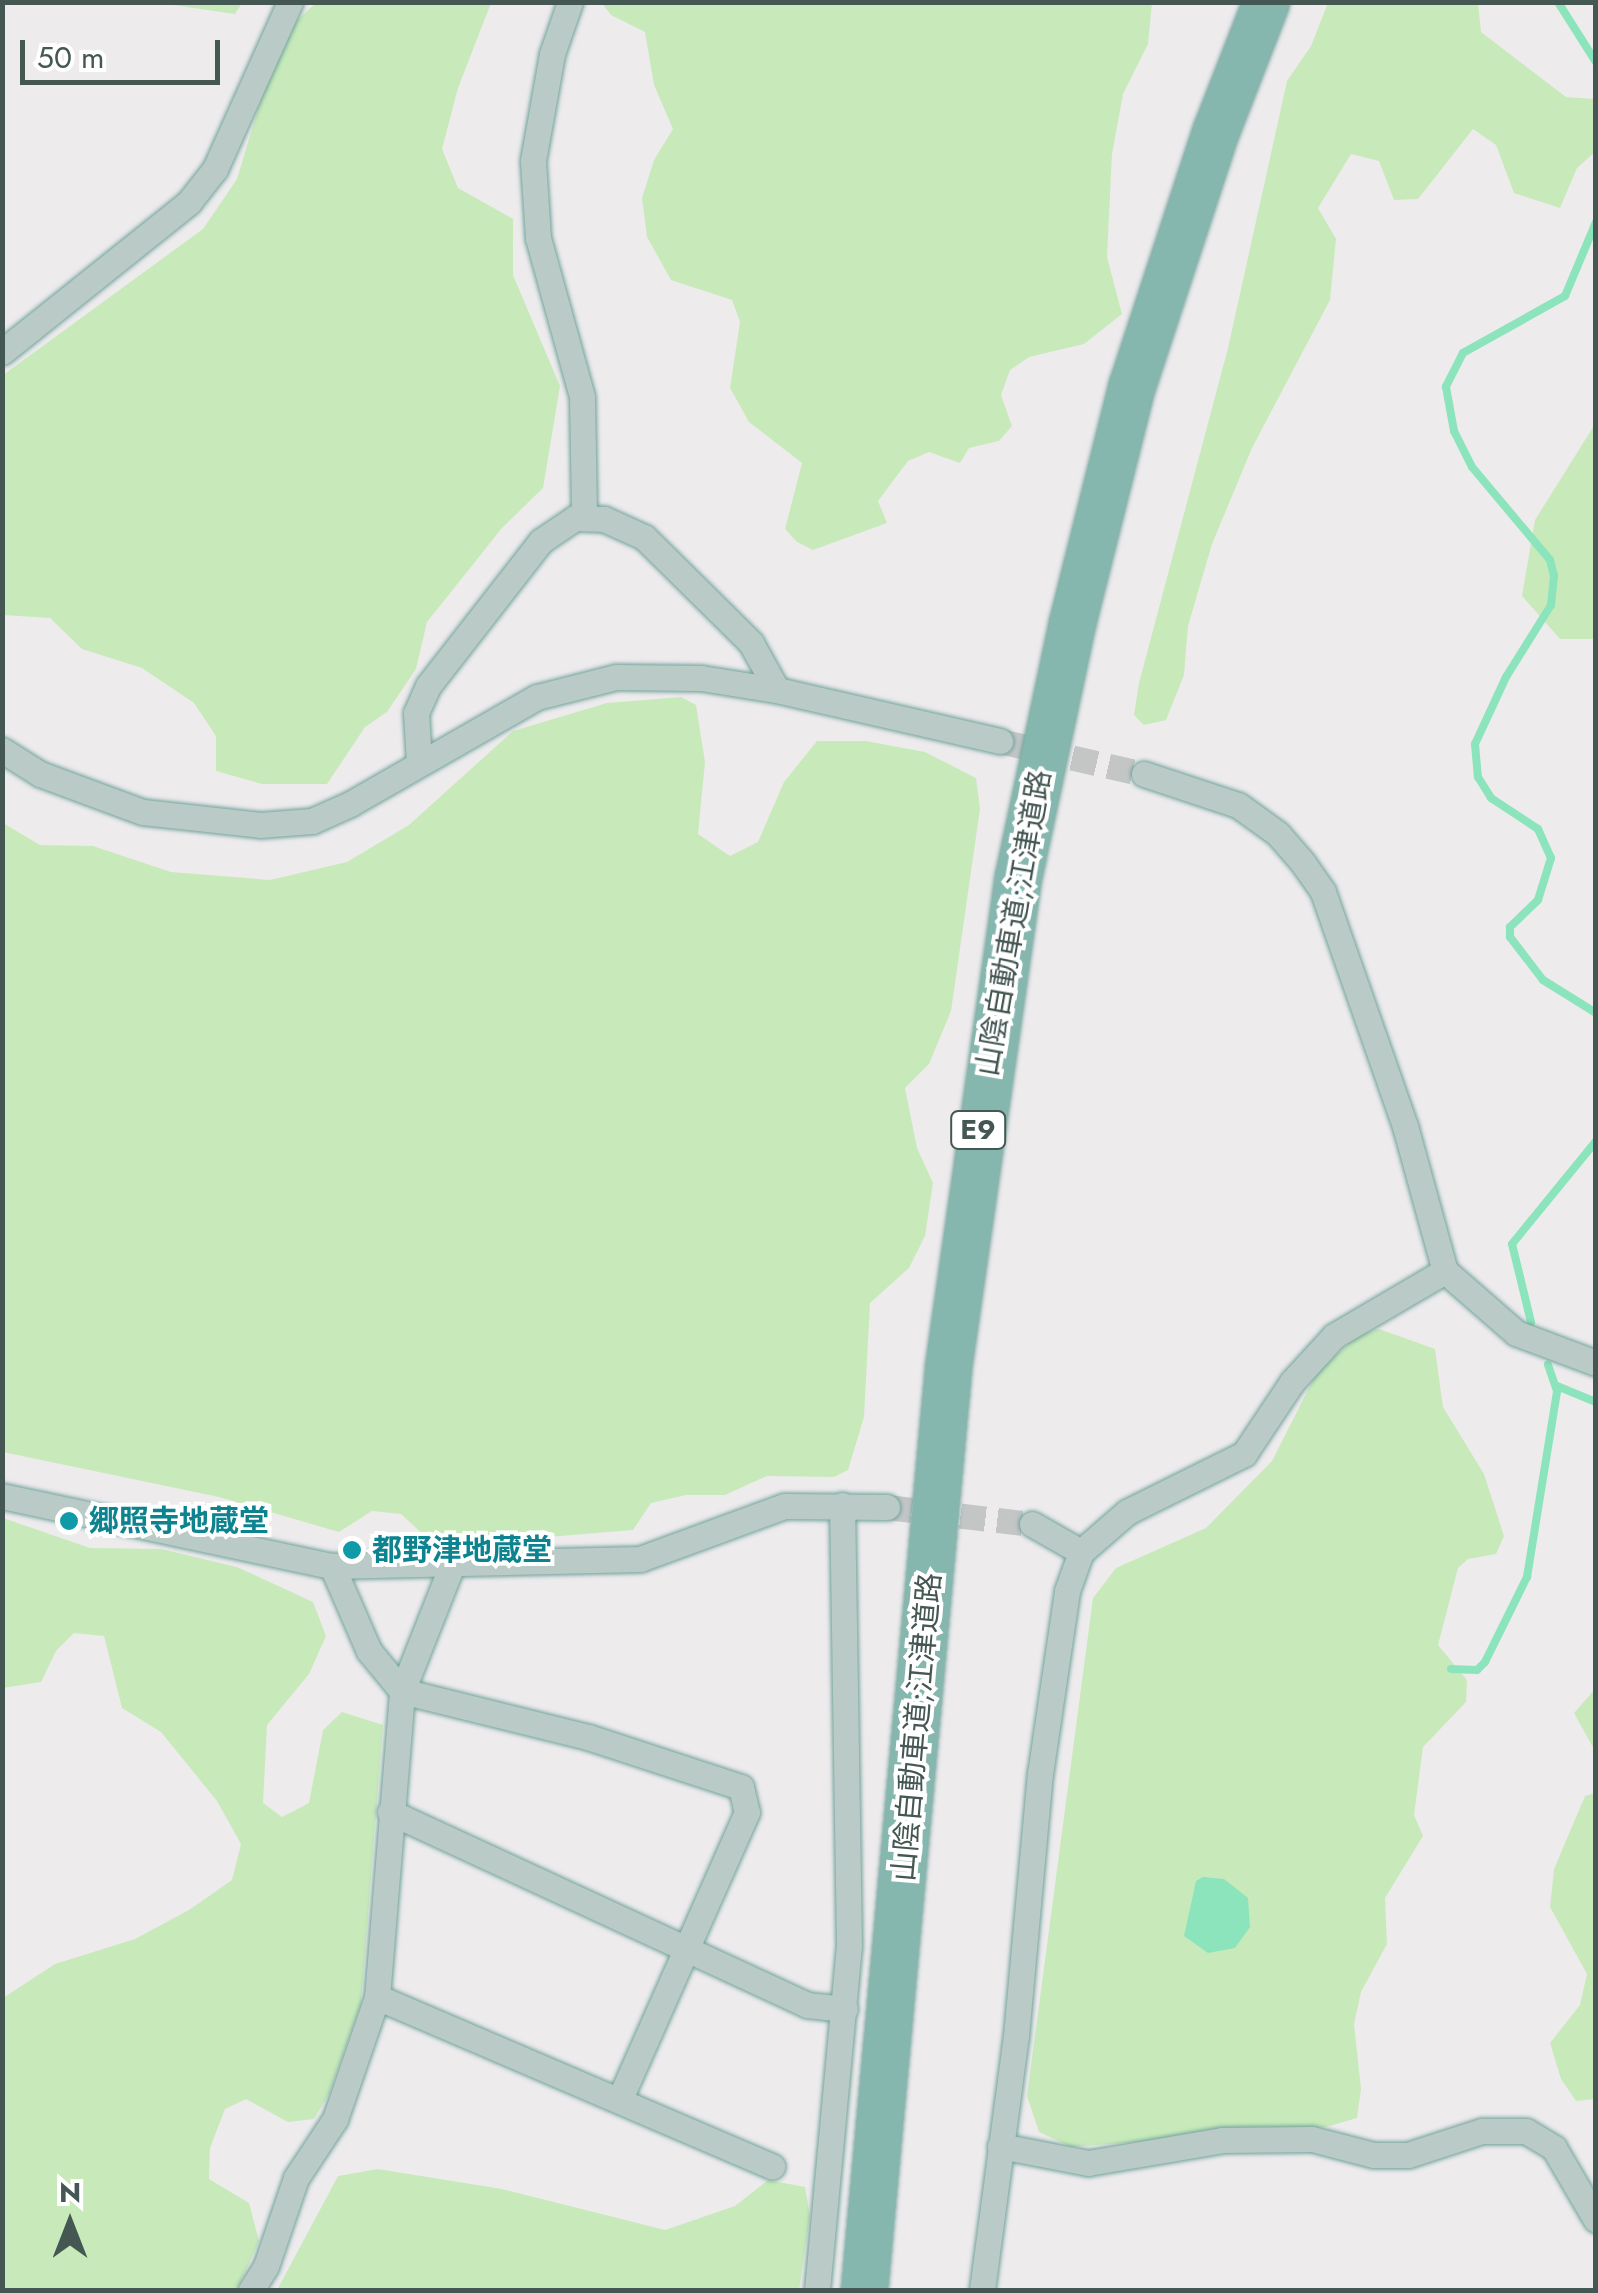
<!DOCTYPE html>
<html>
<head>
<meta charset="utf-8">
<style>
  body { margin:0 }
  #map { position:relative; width:1598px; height:2293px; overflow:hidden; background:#eeebed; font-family:Jost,"Noto Sans JP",sans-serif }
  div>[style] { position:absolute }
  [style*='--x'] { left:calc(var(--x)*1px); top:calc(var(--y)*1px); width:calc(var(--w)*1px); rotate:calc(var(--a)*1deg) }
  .green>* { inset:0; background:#c8eabb }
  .water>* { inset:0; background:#8be4bb }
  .stream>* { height:8px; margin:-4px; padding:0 4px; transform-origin:4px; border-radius:4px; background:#8be4bb }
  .minor-tunnel>* { height:25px; margin-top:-12.5px; transform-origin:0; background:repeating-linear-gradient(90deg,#c4c6c6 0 25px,transparent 0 37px) }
  .roads { filter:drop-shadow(0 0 2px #71a39b) drop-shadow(0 0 2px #71a39b) }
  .minor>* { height:25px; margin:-12.5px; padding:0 12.5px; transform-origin:12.5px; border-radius:12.5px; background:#bacac6 }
  .motorway>* { height:45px; margin:-22.5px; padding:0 22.5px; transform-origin:22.5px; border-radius:22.5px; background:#86b7af }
  .dots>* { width:28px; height:28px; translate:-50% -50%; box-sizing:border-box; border:5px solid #fff; border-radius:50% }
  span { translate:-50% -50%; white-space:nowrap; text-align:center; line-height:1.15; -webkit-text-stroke:8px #fff; paint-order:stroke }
  .shield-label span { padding:2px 8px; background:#fff; border:2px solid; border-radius:8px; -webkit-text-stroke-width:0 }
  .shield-label { font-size:28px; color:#455753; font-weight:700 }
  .street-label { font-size:30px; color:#455753 }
  .culture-label { font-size:30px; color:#0d838f; font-weight:700 }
  .left { translate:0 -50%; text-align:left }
  .frame { position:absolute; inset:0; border:5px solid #455753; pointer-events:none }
  .north { position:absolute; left:20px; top:2173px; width:100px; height:100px; -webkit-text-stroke:8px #fff; paint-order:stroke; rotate:0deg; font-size:28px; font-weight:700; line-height:40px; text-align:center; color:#455753 }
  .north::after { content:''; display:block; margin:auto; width:35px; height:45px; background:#455753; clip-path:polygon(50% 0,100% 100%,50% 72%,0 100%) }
  .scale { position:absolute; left:20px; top:40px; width:200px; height:45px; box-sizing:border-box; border:5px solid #455753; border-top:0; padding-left:12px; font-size:30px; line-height:35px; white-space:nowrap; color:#455753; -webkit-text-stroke:8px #fff; paint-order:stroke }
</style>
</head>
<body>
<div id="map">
  <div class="green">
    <i style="clip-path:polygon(159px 3px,242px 3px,235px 14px)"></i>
    <i style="clip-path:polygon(316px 3px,491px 3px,458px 88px,442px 149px,458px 188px,513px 219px,513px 275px,560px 386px,543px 488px,502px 528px,427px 622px,416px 669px,387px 712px,365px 727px,327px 784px,262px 784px,216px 771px,216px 736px,194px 703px,142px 668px,82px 649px,50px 618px,3px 615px,3px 375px,203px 229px,237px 179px,272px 63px,294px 23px)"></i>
    <i style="clip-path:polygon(602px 3px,1152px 3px,1148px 44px,1123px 94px,1112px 154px,1107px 257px,1122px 314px,1084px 344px,1029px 357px,1010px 370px,1001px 395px,1012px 426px,999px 441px,969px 448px,960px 463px,929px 452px,908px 461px,878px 501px,887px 523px,813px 550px,797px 542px,785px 529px,802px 463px,749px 422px,730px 388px,740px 322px,732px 300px,671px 280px,647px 237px,642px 198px,654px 160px,673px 129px,654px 85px,645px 32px,611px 15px)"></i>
    <i style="clip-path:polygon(1328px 3px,1478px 3px,1481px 32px,1566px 97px,1595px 99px,1595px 152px,1577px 168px,1560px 208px,1514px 193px,1496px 145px,1473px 129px,1418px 199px,1394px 200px,1379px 161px,1351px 154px,1318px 208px,1336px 239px,1330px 300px,1252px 448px,1212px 544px,1188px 626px,1184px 675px,1166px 720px,1144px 725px,1134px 715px,1139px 683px,1228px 348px,1287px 81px,1311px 46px)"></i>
    <i style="clip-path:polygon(1595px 424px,1595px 639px,1560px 639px,1522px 596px,1535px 520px)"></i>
    <i style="clip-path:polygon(681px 697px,696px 705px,705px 762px,698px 834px,730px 856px,758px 842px,784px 782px,817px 741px,866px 741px,925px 752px,976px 778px,980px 809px,951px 1011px,929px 1064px,905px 1088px,917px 1148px,933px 1183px,925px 1236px,909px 1268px,870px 1303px,864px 1417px,848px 1470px,834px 1477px,767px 1476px,725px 1495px,686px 1495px,651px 1503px,633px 1530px,488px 1542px,428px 1539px,401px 1514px,372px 1511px,339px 1532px,219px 1497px,3px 1452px,3px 823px,40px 845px,93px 846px,171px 872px,270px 880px,347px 862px,409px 825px,513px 731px,607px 703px)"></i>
    <i style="clip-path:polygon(1379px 1329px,1435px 1349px,1443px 1407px,1484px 1474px,1504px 1536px,1496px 1554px,1468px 1559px,1458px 1568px,1438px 1645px,1467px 1680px,1466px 1702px,1423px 1747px,1414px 1815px,1423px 1836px,1385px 1898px,1387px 1944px,1361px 1992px,1354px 2024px,1361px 2089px,1357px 2118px,1326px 2127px,1071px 2147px,1039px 2132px,1027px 2096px,1093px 1598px,1116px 1568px,1206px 1528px,1272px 1461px,1316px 1374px,1357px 1336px)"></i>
    <i style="clip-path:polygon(3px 1518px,90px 1548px,161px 1549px,237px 1567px,313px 1602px,326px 1636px,309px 1674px,267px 1725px,263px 1803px,282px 1817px,309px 1803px,323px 1730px,342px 1712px,383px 1725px,361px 2003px,329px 2094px,314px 2119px,288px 2122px,246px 2099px,225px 2109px,210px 2148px,209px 2179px,249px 2203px,259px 2241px,237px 2290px,3px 2290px,3px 1998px,55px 1964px,135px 1939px,189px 1910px,232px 1880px,241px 1844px,217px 1801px,161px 1732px,122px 1708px,104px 1636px,74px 1633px,56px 1651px,41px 1682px,3px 1688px)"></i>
    <i style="clip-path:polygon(1595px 1689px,1596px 1689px,1595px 1751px,1574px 1713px)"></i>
    <i style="clip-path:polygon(1595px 1793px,1595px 2099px,1576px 2101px,1561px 2079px,1550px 2043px,1580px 2005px,1587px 1974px,1550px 1907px,1554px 1869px,1585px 1796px)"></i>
    <i style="clip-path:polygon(378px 2169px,502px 2189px,665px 2230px,735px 2206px,768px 2180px,805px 2187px,810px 2216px,799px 2290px,277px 2290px,338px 2176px)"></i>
  </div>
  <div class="water">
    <i style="clip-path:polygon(1203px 1877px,1224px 1879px,1248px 1898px,1250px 1927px,1235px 1948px,1208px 1953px,1184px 1936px,1196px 1881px)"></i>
  </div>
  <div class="stream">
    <i style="--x:1558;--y:2;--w:71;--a:57.7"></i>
    <i style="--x:1596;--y:222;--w:80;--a:112.7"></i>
    <i style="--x:1565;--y:296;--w:117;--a:150.8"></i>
    <i style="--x:1463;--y:353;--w:38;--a:117"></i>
    <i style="--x:1446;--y:387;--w:45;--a:79.7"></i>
    <i style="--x:1454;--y:431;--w:40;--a:63.4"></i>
    <i style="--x:1472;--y:467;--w:121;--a:50"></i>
    <i style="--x:1550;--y:560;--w:16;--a:76"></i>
    <i style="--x:1554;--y:576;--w:29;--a:96"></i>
    <i style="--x:1551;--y:605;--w:85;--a:122"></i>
    <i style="--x:1506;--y:677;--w:74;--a:114.8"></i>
    <i style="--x:1475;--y:744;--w:33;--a:85"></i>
    <i style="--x:1478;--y:777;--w:25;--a:58"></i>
    <i style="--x:1491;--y:798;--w:56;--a:33.4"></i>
    <i style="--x:1538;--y:829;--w:32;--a:66"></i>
    <i style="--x:1551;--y:858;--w:44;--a:107.2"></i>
    <i style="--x:1538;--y:900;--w:39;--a:136"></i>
    <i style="--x:1510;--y:927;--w:10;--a:90"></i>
    <i style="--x:1510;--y:937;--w:54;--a:52.5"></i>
    <i style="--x:1543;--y:980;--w:62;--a:31.9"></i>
    <i style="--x:1531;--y:1322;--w:80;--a:-103.7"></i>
    <i style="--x:1512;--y:1244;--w:133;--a:-50.8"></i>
    <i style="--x:1557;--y:1386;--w:42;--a:22.3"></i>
    <i style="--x:1451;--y:1669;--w:26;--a:2"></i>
    <i style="--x:1477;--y:1670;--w:11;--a:-45"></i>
    <i style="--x:1485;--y:1662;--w:95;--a:-63.7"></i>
    <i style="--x:1527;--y:1577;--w:188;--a:-80.8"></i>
    <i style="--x:1557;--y:1391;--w:28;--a:-109"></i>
  </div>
  <div class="minor-tunnel">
    <i style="--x:1000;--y:741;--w:148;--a:12.9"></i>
    <i style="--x:887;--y:1507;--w:146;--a:6.7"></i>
  </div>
  <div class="roads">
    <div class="minor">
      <i style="--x:570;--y:2;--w:55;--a:109.1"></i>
      <i style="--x:552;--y:54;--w:109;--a:100.1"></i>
      <i style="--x:533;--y:161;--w:77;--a:86.3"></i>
      <i style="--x:538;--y:238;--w:165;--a:74.5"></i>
      <i style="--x:582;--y:397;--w:119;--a:89"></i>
      <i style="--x:2;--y:352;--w:240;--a:-38.7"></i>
      <i style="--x:189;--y:202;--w:42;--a:-51.8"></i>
      <i style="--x:215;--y:169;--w:183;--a:-65.8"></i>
      <i style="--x:2;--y:750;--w:45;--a:32.3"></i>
      <i style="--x:40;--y:774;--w:110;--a:20.3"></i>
      <i style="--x:143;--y:812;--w:118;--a:6.3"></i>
      <i style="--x:260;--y:825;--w:52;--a:-4.4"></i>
      <i style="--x:312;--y:821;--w:42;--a:-24.1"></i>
      <i style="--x:350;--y:804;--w:215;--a:-29.8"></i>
      <i style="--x:537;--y:697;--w:81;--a:-14.2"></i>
      <i style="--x:616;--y:677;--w:85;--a:0.7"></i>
      <i style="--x:701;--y:678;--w:77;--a:9"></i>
      <i style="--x:777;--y:690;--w:229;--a:12.9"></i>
      <i style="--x:419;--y:762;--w:49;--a:-93.5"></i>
      <i style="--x:416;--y:713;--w:30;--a:-66"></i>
      <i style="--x:428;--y:686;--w:184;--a:-52.1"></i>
      <i style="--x:541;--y:541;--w:41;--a:-34.1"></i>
      <i style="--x:575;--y:518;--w:29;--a:2"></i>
      <i style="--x:604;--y:519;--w:44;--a:24.2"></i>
      <i style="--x:644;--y:537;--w:151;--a:44.7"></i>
      <i style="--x:751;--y:643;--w:54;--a:61"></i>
      <i style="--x:1144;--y:774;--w:99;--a:18.3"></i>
      <i style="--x:1238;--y:805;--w:49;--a:35.9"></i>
      <i style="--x:1278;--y:834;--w:38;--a:49"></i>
      <i style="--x:1303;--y:863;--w:35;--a:55"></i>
      <i style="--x:1323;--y:892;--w:248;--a:70.7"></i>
      <i style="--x:1405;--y:1126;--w:150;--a:74.6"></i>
      <i style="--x:1445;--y:1271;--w:94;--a:41.1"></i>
      <i style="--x:1516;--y:1333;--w:85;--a:20.6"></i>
      <i style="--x:2;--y:1496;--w:337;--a:12"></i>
      <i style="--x:332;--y:1566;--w:308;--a:-1.3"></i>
      <i style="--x:640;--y:1559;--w:153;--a:-20.2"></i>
      <i style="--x:784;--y:1506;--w:103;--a:0.6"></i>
      <i style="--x:1032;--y:1524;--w:56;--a:29.7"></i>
      <i style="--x:1081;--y:1552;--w:61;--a:-41"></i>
      <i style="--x:1127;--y:1512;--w:131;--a:-26.4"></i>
      <i style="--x:1244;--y:1454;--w:87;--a:-56.3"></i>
      <i style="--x:1292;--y:1382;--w:62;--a:-47.6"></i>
      <i style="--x:1334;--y:1336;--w:129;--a:-30.4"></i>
      <i style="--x:452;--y:1565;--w:136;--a:111.6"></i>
      <i style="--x:402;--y:1691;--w:192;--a:13.9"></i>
      <i style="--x:588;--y:1737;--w:161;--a:18.1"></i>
      <i style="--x:741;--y:1787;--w:26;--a:77"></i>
      <i style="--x:747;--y:1812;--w:313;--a:113.9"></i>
      <i style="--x:390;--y:1812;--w:459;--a:24.8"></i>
      <i style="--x:807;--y:2005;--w:38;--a:6"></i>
      <i style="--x:377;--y:1997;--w:430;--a:23.2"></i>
      <i style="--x:1000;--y:2146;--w:90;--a:10.9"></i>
      <i style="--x:1088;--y:2163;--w:136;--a:-9.7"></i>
      <i style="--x:1222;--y:2140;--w:90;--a:-0.6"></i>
      <i style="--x:1312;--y:2139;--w:64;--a:14.5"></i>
      <i style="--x:1374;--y:2155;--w:34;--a:0"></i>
      <i style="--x:1408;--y:2155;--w:78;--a:-18"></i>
      <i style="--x:1482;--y:2131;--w:44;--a:0"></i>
      <i style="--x:1526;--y:2131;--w:33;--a:31"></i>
      <i style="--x:1554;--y:2148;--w:83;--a:59.7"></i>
      <i style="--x:251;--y:2290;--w:28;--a:-58"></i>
      <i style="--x:266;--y:2266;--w:93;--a:-71.2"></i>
      <i style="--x:296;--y:2178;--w:71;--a:-56.5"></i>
      <i style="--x:335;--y:2119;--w:129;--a:-71"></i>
      <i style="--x:377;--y:1997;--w:307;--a:-85.3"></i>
      <i style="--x:402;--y:1691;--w:52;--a:-129.5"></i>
      <i style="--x:369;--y:1651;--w:93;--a:-113.5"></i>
      <i style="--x:817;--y:2290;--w:345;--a:-84.7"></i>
      <i style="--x:849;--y:1946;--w:441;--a:-90.9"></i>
      <i style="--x:982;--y:2290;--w:256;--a:-82.4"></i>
      <i style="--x:1016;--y:2036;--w:263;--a:-84.8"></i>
      <i style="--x:1040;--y:1774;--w:185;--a:-81.6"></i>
      <i style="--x:1067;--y:1591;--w:41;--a:-70.3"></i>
    </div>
    <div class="motorway">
      <i style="--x:864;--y:2290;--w:926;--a:-84.79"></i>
      <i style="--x:948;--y:1368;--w:496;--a:-81.9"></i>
      <i style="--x:1018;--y:877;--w:260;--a:-78"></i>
      <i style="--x:1072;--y:623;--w:245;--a:-75.9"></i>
      <i style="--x:1132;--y:385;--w:268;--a:-71.8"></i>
      <i style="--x:1216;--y:130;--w:137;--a:-68.7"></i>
    </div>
  </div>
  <div class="dots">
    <i style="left:69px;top:1521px;background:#0f9aa8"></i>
    <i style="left:352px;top:1550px;background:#0f9aa8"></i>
  </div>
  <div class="shield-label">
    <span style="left:978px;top:1130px">E9</span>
  </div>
  <div class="street-label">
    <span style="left:1014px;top:923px;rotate:-80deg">山陰自動車道;江津道路</span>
    <span style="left:917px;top:1727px;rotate:-85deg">山陰自動車道;江津道路</span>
  </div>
  <div class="culture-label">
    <span class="left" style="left:89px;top:1521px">郷照寺地蔵堂</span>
    <span class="left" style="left:372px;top:1550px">都野津地蔵堂</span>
  </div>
  <div class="frame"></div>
  <div class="north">N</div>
  <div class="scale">50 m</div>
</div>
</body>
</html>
